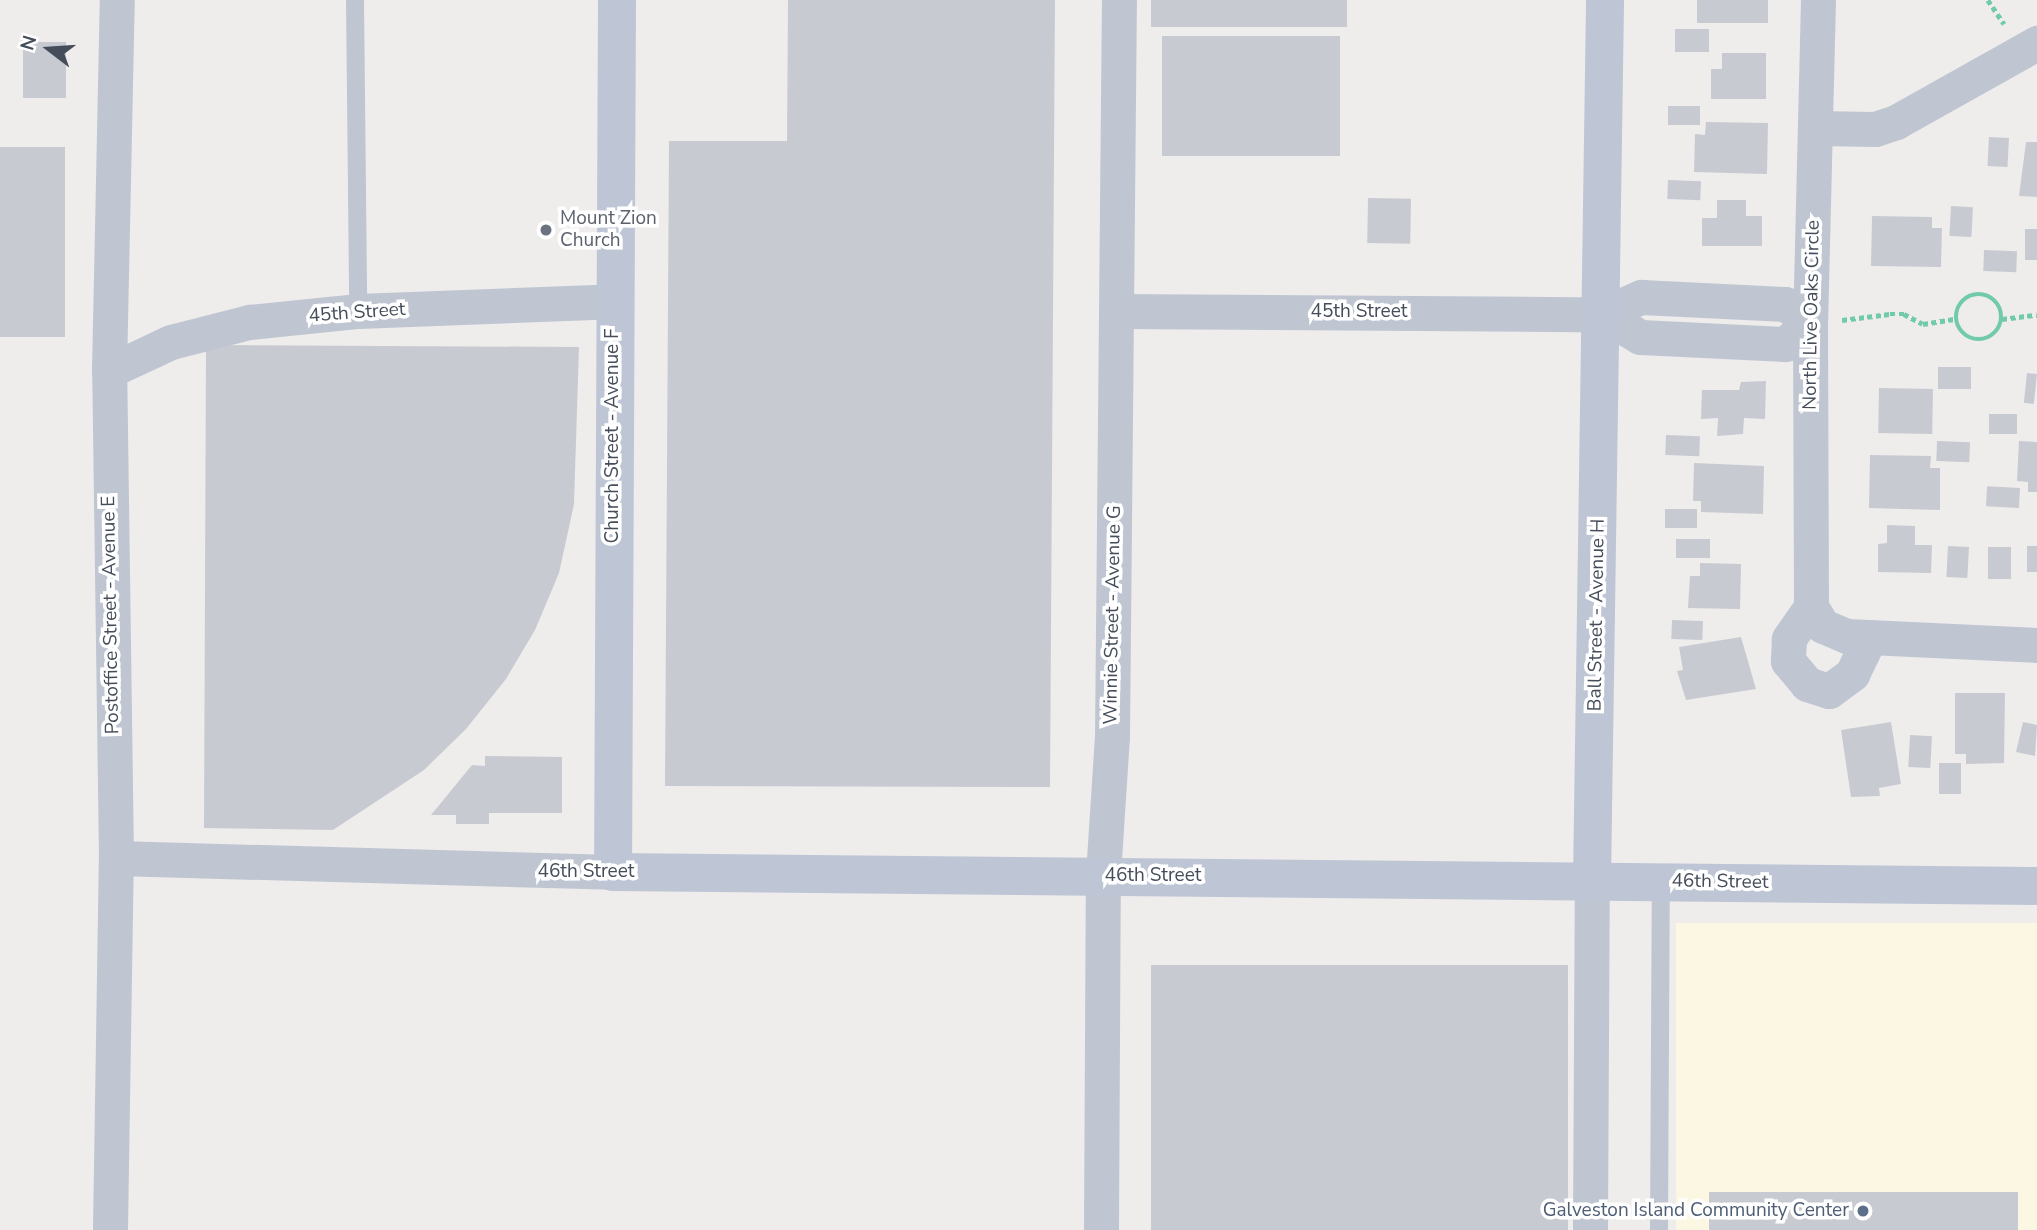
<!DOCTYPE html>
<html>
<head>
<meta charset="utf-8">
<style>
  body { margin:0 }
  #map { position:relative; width:2037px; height:1230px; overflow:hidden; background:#efecec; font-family:"Nunito Sans",sans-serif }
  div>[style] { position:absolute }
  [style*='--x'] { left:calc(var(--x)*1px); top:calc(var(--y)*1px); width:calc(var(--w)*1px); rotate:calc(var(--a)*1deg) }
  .commercial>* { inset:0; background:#fbf7e3; transform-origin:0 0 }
  .building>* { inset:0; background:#c8cad2; transform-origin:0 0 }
  .path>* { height:4.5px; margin-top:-2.25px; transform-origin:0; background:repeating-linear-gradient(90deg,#71cbab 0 5px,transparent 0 8.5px) }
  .path>.ring { margin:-2.25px; padding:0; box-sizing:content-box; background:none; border:4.5px solid #71cbab; border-radius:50% }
  .lane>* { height:18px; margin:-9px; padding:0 9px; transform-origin:9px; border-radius:9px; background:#bfc6d2 }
  .street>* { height:35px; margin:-17.5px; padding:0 17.5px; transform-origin:17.5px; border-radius:17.5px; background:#bfc6d2 }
  .secondary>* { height:38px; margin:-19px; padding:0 19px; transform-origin:19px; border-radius:19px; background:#bec6d5 }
  .dots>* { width:19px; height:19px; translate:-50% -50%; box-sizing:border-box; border:4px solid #fff; border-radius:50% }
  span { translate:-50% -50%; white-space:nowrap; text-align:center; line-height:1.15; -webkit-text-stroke:7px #fff; paint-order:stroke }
  .worship-label { font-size:19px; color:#5b616d }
  .left { translate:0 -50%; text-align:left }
  .street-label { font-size:19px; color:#444d59 }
  .service-label { font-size:19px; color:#4e5e75 }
  .right { translate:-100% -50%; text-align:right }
  .north { position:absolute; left:14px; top:14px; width:70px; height:70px; -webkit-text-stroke:5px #fff; paint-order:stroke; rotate:287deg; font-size:19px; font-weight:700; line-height:28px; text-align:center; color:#444d59 }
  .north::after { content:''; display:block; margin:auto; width:24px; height:32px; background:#444d59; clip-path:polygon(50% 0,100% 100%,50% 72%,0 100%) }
</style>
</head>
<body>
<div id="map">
  <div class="commercial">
    <i style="left:1676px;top:923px;width:361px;height:307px"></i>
  </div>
  <div class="building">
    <i style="clip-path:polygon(788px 0,1055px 0,1050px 787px,665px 786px,669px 141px,787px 141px)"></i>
    <i style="left:1151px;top:0;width:196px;height:27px"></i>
    <i style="left:1697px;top:0;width:71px;height:23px"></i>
    <i style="left:1709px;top:29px;width:23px;height:34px;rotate:90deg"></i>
    <i style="left:1162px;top:36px;width:178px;height:120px"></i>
    <i style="left:23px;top:42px;width:43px;height:56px"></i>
    <i style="clip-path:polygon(1722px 53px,1766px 53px,1766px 99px,1711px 99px,1711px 69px,1722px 69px)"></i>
    <i style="left:1668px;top:106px;width:32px;height:19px"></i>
    <i style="clip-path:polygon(1706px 122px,1768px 123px,1767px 174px,1694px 172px,1695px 134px,1705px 135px)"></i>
    <i style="left:1989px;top:137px;width:20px;height:29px;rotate:3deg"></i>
    <i style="clip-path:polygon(2026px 142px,2037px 142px,2037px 197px,2019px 196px)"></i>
    <i style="left:0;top:147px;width:65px;height:190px"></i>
    <i style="left:1668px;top:180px;width:33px;height:19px;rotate:2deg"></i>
    <i style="left:1368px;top:198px;width:43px;height:45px;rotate:1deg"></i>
    <i style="clip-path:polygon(1717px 200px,1746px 200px,1746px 216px,1762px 216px,1762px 246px,1702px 246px,1702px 218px,1717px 218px)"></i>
    <i style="left:1951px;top:206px;width:22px;height:30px;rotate:3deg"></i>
    <i style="clip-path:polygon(1872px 216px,1932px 217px,1932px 228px,1942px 228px,1941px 267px,1871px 266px)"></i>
    <i style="left:2025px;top:229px;width:12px;height:31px"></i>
    <i style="left:1984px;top:250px;width:33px;height:21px;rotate:2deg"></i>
    <i style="clip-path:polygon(206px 345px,579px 347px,574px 504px,559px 573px,535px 630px,506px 679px,466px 729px,424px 770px,333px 830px,204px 828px)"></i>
    <i style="left:1971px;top:367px;width:22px;height:33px;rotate:90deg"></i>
    <i style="left:2027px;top:373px;width:10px;height:30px;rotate:6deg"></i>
    <i style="clip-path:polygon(1766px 381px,1765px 419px,1744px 418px,1743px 434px,1717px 436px,1718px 418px,1701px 419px,1702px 390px,1739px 390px,1741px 382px)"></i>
    <i style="left:1879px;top:388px;width:54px;height:45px;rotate:1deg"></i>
    <i style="left:1989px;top:414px;width:28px;height:20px"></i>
    <i style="left:1666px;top:435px;width:34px;height:20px;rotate:2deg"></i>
    <i style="left:1937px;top:441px;width:33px;height:20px;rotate:2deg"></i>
    <i style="clip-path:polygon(2019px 441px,2037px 442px,2037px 492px,2028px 492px,2028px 482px,2017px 481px)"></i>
    <i style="clip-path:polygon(1870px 455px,1931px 456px,1930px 468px,1940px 468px,1940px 510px,1869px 508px)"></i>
    <i style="clip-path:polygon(1694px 463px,1764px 466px,1763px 514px,1701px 512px,1701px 501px,1693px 501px)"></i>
    <i style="left:2020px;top:488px;width:20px;height:33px;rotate:93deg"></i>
    <i style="left:1665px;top:509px;width:32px;height:19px"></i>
    <i style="clip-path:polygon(1887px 525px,1915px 526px,1915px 545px,1932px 545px,1931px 573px,1878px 572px,1878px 544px,1887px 543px)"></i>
    <i style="left:1676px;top:539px;width:34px;height:19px"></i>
    <i style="left:1948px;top:546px;width:21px;height:31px;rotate:3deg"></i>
    <i style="left:2027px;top:546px;width:10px;height:26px"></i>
    <i style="left:1988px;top:547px;width:23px;height:32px"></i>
    <i style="clip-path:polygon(1700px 563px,1741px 564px,1740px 609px,1688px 608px,1690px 576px,1700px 576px)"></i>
    <i style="left:1672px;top:620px;width:31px;height:19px;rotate:2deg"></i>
    <i style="clip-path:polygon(1741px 637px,1756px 689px,1686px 700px,1677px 671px,1683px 670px,1679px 647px)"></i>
    <i style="clip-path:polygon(1955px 693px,2005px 693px,2004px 763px,1966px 764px,1966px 754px,1955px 754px)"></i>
    <i style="clip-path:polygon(1891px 722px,1901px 784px,1879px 788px,1880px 796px,1851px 797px,1841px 730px)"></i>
    <i style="clip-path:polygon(2023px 722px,2037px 725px,2035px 756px,2016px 752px)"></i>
    <i style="left:1910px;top:735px;width:22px;height:32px;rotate:3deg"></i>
    <i style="clip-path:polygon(485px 756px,562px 757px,562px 813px,489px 813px,489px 824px,456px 824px,456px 815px,431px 815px,472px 765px,485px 766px)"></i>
    <i style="left:1939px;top:763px;width:22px;height:31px"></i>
    <i style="left:1151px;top:965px;width:417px;height:265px"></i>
    <i style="left:1709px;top:1192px;width:309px;height:38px"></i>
  </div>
  <div class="path">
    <i style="--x:1988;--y:0;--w:29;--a:56"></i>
    <i class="ring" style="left:1956px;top:294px;width:41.5px;height:41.5px"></i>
    <i style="--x:2002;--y:319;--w:35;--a:-7"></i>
    <i style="--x:1842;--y:320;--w:48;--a:-7.1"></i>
    <i style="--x:1890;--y:314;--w:14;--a:0"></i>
    <i style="--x:1904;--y:314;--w:21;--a:28"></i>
    <i style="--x:1923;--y:324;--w:33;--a:-9"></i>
  </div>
  <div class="lane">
    <i style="--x:355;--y:0;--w:311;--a:89.4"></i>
    <i style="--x:1659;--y:1230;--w:349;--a:-89.7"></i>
  </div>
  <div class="street">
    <i style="--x:1818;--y:0;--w:321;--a:91.4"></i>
    <i style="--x:1810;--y:321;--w:286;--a:89.8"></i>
    <i style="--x:1811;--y:607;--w:22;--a:58"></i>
    <i style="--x:1823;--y:626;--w:26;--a:23"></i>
    <i style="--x:1847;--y:636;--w:190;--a:2.7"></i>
    <i style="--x:1815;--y:128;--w:60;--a:1"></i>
    <i style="--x:1875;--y:129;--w:22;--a:-18"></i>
    <i style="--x:1896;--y:122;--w:162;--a:-29.3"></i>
    <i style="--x:1641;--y:297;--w:144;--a:2.8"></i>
    <i style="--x:1785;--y:304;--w:30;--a:34"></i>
    <i style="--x:1810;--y:321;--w:34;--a:137"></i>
    <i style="--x:1785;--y:344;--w:145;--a:-177.2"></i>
    <i style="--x:1640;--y:337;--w:44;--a:-148.8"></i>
    <i style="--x:1602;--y:314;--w:43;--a:-23.6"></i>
    <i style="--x:1116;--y:311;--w:486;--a:0.4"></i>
    <i style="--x:109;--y:371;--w:68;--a:-25.1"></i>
    <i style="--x:171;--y:342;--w:81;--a:-14.4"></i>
    <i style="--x:249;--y:322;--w:110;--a:-5.8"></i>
    <i style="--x:358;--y:311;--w:256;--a:-2.2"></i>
    <i style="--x:1811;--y:607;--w:39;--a:125"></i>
    <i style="--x:1789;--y:639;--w:22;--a:93"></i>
    <i style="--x:1788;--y:661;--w:30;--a:50"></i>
    <i style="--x:1807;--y:684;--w:23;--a:18"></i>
    <i style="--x:1829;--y:691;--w:29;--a:-36"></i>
    <i style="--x:1852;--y:674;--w:41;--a:-64.1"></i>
    <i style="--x:116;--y:858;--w:497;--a:1.6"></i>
    <i style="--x:110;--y:1230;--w:372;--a:-89.1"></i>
    <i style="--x:116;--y:858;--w:487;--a:-90.8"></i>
    <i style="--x:109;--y:371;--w:371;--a:-88.8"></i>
    <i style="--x:1101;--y:1230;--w:355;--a:-89.7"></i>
    <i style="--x:1103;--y:875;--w:138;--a:-86.3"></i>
    <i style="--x:1112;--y:737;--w:737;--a:-89.46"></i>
    <i style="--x:1590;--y:1230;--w:350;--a:-89.7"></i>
  </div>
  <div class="secondary">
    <i style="--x:617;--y:0;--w:872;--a:90.26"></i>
    <i style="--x:613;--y:872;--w:1424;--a:0.56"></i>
    <i style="--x:1592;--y:880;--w:880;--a:-89.15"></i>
  </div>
  <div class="dots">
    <i style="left:546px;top:230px;background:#6b7280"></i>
    <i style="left:1863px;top:1211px;background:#5c6f8a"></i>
  </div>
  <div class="worship-label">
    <span class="left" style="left:560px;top:230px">Mount Zion<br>Church</span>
  </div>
  <div class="street-label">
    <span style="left:1359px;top:312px">45th Street</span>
    <span style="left:357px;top:313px;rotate:-4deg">45th Street</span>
    <span style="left:1812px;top:315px;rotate:-89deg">North Live Oaks Circle</span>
    <span style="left:613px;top:436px;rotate:-90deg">Church Street - Avenue F</span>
    <span style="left:111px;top:615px;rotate:-91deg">Postoffice Street - Avenue E</span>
    <span style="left:1113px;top:615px;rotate:-89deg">Winnie Street - Avenue G</span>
    <span style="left:1597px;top:615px;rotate:-89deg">Ball Street - Avenue H</span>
    <span style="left:586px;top:872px">46th Street</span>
    <span style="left:1153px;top:876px">46th Street</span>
    <span style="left:1720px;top:882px;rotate:1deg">46th Street</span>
  </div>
  <div class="service-label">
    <span class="right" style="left:1849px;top:1211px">Galveston Island Community Center</span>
  </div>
  <div class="north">N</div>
</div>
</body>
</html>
